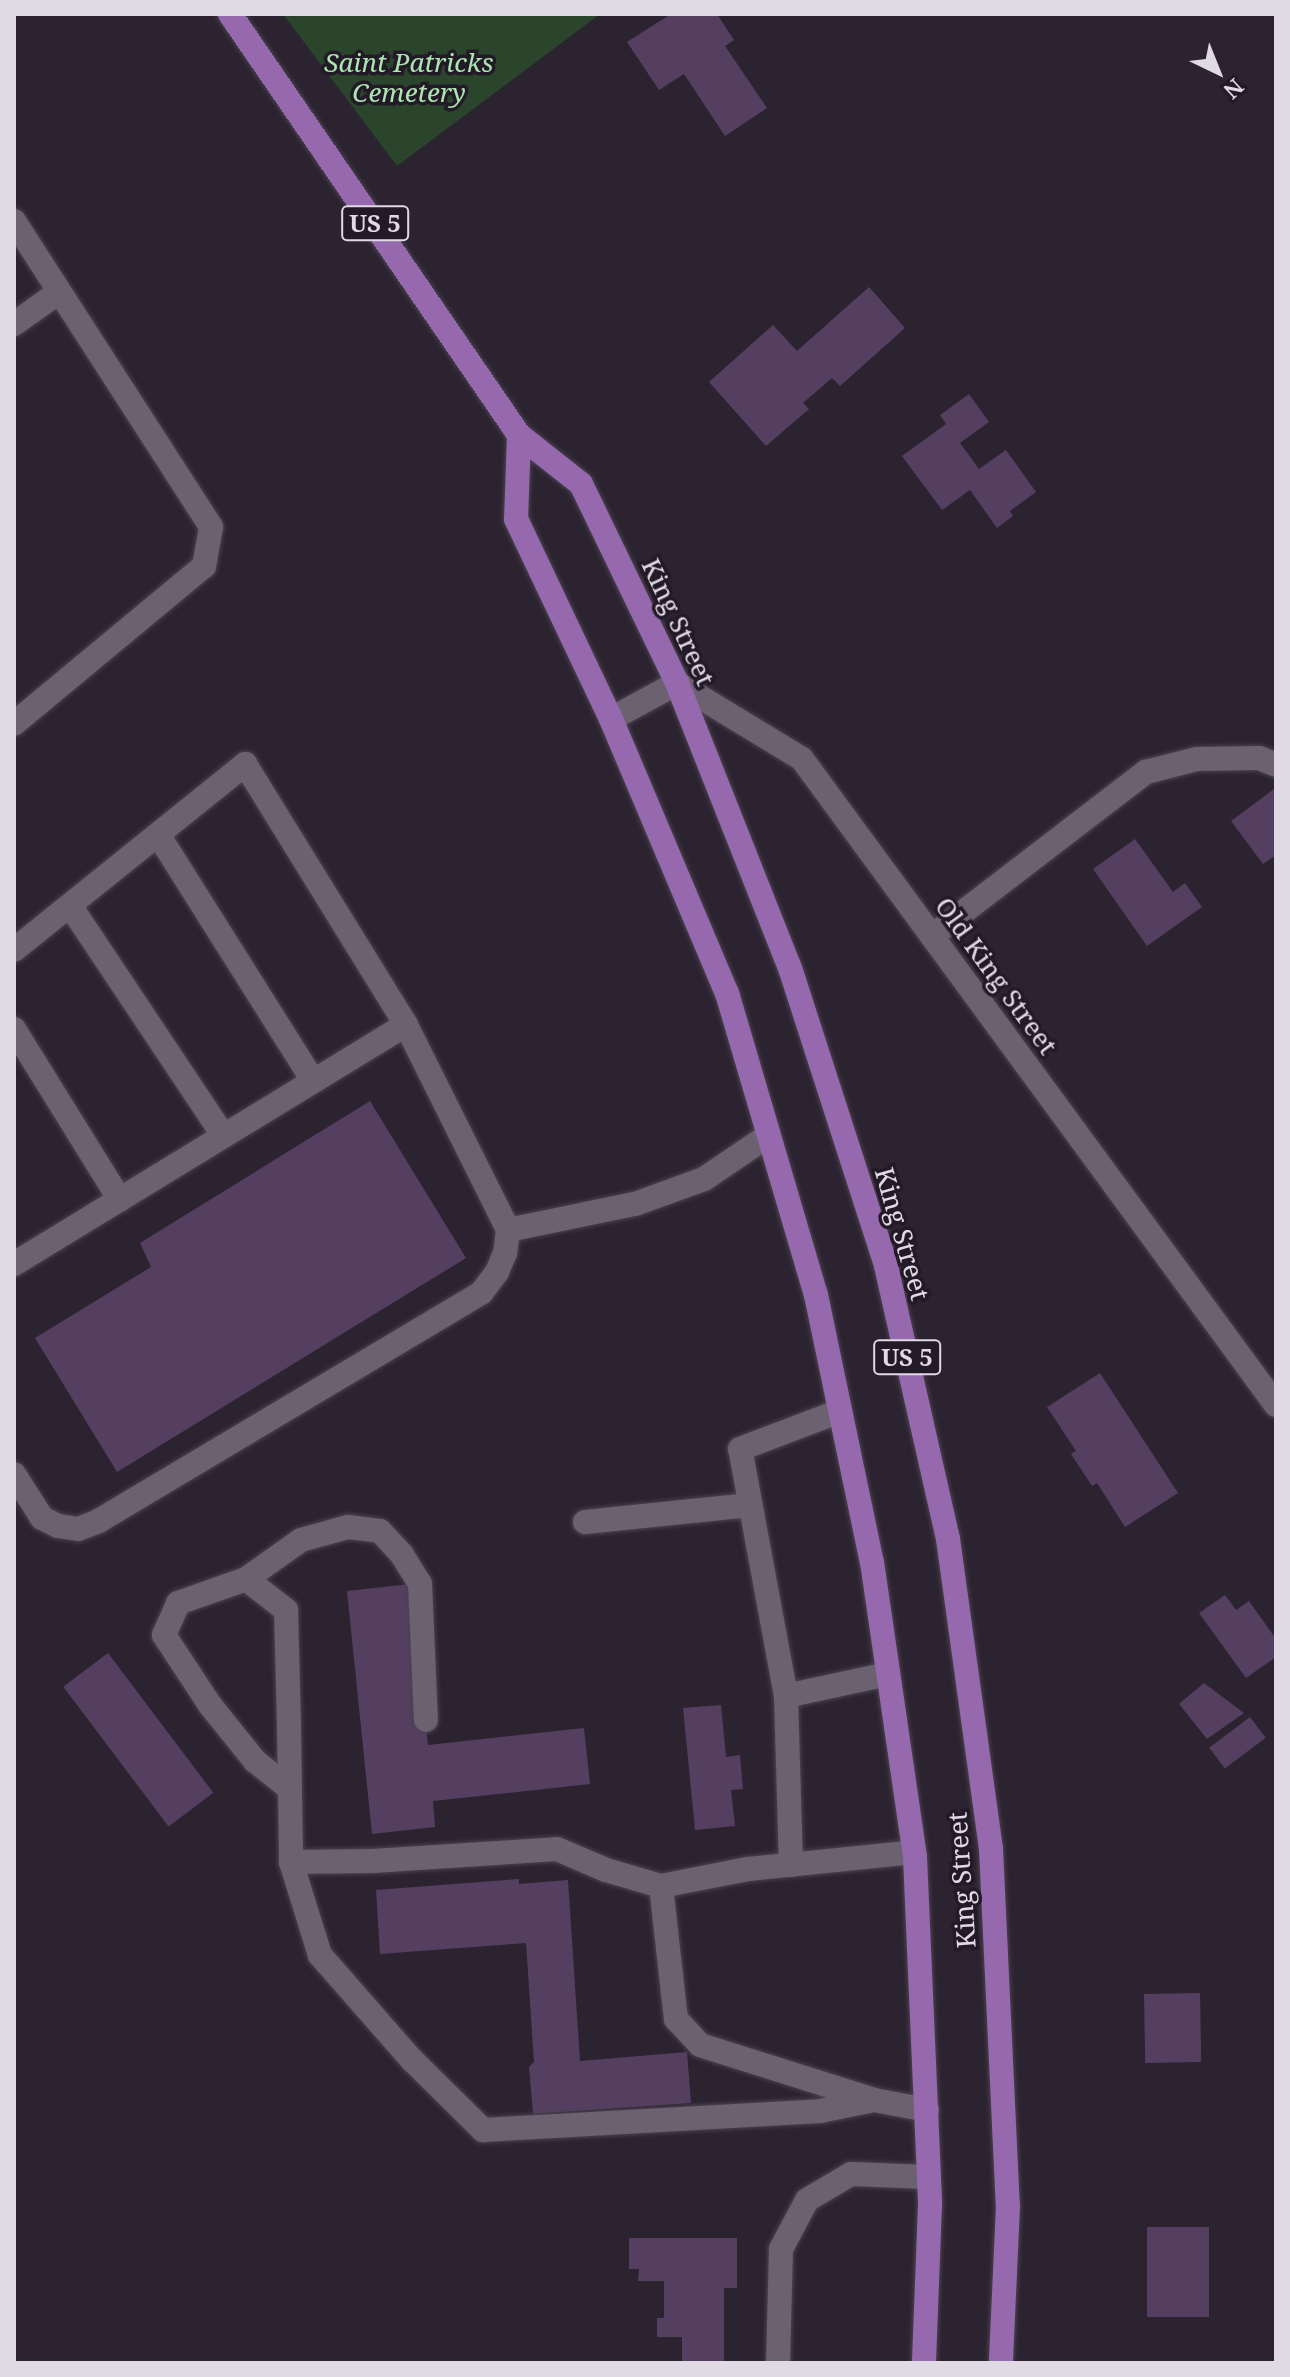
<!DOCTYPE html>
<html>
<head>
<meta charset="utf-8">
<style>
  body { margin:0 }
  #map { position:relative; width:1290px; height:2377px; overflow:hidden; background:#2c2331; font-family:"Noto Serif",serif }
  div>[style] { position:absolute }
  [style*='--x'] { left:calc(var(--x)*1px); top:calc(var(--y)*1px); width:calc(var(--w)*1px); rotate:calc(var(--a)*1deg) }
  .green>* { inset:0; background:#2b452d }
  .building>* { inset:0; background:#553f61; transform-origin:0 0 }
  .roads { filter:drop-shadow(0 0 2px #49424e) drop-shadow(0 0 2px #49424e) }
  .minor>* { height:24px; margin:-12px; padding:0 12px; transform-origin:12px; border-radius:12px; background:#6b6171 }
  .major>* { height:24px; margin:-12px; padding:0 12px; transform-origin:12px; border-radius:12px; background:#9669ae }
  span { translate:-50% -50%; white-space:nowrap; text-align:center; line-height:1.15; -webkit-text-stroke:7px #221a27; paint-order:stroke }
  .shield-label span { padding:2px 6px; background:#221a27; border:2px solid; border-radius:6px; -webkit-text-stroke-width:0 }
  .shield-label { font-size:24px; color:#e0dae4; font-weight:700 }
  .park-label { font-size:26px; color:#ace5b0; font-style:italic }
  .street-label { font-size:26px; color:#e0dae4 }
  .frame { position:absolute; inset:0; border:16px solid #e0dae4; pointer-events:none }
  .north { position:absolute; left:1178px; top:32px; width:80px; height:80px; -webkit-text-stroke:6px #221a27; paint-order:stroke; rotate:137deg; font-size:22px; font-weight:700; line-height:32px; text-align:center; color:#e0dae4 }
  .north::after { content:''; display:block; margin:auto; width:28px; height:36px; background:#e0dae4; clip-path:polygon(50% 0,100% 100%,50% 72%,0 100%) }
</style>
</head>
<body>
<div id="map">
  <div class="green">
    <i style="clip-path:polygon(283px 14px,600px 14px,397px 166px)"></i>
  </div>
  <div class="building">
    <i style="clip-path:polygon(671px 14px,717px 14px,734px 40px,725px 46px,767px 108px,725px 136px,684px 74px,659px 90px,627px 42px)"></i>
    <i style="clip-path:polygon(869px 287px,905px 328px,840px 386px,832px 378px,803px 403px,809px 409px,766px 446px,709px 382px,773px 325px,797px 351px)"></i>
    <i style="clip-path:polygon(969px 394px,989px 422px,960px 443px,979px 469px,1006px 450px,1036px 492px,1010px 511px,1013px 516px,997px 528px,970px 490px,942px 510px,902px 456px,946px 424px,940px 415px)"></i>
    <i style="clip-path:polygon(1274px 789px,1276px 855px,1263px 864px,1231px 821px)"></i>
    <i style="clip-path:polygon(1135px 839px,1173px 892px,1185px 883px,1202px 907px,1147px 946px,1093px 869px)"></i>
    <i style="clip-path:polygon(370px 1101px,466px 1258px,117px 1472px,35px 1338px,151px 1267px,140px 1243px)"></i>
    <i style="clip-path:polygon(1100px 1373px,1178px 1493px,1125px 1527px,1097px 1483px,1092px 1486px,1071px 1454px,1076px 1451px,1047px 1407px)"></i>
    <i style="clip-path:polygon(411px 1584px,428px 1745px,584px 1728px,590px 1784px,433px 1801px,435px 1827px,372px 1834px,347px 1591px)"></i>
    <i style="clip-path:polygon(1225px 1595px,1236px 1610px,1249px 1601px,1276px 1639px,1276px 1657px,1246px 1678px,1199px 1613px)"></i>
    <i style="left:108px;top:1653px;width:175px;height:56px;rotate:53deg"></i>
    <i style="clip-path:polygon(1204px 1683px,1244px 1713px,1207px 1739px,1179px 1704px)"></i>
    <i style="clip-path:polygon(721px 1705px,726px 1757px,740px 1755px,743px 1789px,731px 1790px,735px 1826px,695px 1830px,683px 1708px)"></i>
    <i style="left:1250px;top:1717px;width:26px;height:51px;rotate:53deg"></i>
    <i style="clip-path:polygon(519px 1879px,519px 1884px,568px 1880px,580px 2061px,687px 2052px,691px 2103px,533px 2114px,529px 2067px,534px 2062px,526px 1943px,380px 1954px,376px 1890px)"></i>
    <i style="left:1200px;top:1993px;width:69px;height:56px;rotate:89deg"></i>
    <i style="left:1147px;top:2227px;width:62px;height:90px"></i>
    <i style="clip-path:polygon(629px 2238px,737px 2238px,737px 2288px,724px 2288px,724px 2363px,682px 2363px,682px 2337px,657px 2337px,657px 2318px,664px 2318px,664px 2281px,638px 2281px,639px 2269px,629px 2269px)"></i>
  </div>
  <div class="roads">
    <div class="minor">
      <i style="--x:14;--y:221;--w:364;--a:57.2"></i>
      <i style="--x:211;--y:527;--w:40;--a:100"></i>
      <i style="--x:204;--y:566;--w:247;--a:140.3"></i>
      <i style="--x:14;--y:324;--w:55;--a:-35.4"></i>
      <i style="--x:611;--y:719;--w:75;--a:-28.6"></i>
      <i style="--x:677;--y:683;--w:146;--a:31.3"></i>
      <i style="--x:802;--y:759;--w:801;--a:53.73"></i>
      <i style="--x:159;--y:836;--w:289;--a:57.8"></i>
      <i style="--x:71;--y:907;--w:275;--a:56.3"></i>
      <i style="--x:932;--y:936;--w:270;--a:-37.5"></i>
      <i style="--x:1146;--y:772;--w:53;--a:-14.3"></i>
      <i style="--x:1197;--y:759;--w:62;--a:-0.9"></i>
      <i style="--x:1259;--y:758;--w:18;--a:22"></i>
      <i style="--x:14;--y:950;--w:297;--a:-38.8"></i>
      <i style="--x:245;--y:764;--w:307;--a:58.3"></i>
      <i style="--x:406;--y:1025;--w:229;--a:63.5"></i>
      <i style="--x:508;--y:1230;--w:23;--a:97"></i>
      <i style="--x:505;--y:1253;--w:21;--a:113"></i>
      <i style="--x:497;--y:1272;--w:26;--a:127"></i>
      <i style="--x:481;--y:1293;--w:445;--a:149.2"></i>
      <i style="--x:99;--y:1521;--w:22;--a:159"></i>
      <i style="--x:78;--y:1529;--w:20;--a:-171"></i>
      <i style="--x:58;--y:1526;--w:18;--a:-153"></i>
      <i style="--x:42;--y:1518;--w:52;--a:-122.5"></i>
      <i style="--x:14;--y:1029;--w:201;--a:58.2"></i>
      <i style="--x:508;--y:1230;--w:130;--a:-11.6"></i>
      <i style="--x:635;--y:1204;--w:73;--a:-19.9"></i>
      <i style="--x:704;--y:1179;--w:78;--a:-34.1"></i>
      <i style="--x:14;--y:1264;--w:459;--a:-31.4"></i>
      <i style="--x:585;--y:1522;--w:166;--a:-5.9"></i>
      <i style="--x:246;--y:1579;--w:67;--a:-35.3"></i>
      <i style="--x:301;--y:1540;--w:49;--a:-15.5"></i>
      <i style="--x:348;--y:1527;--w:32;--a:7"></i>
      <i style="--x:380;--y:1531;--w:33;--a:47"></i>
      <i style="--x:402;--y:1555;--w:34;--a:58"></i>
      <i style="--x:420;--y:1584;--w:136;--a:87.5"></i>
      <i style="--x:786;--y:1696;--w:251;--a:-100.5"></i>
      <i style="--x:740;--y:1449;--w:107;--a:-20.8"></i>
      <i style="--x:290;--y:1789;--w:45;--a:-141.3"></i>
      <i style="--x:255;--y:1761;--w:72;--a:-128.8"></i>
      <i style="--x:210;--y:1705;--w:84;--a:-123.3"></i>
      <i style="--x:164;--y:1635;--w:35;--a:-66"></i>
      <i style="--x:178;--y:1603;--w:72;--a:-19.4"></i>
      <i style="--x:246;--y:1579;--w:51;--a:37.8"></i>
      <i style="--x:286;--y:1610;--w:118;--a:88.5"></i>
      <i style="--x:289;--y:1728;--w:134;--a:89.1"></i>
      <i style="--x:291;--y:1862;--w:82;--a:-0.7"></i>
      <i style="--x:373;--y:1861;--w:184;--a:-3.7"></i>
      <i style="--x:557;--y:1849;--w:53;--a:23.2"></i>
      <i style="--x:606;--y:1870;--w:57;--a:16.2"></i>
      <i style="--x:661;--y:1886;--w:89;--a:-11.1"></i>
      <i style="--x:748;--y:1869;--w:167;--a:-5.8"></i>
      <i style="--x:291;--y:1862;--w:97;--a:72.7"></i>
      <i style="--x:320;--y:1955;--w:140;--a:48.8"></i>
      <i style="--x:412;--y:2060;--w:100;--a:44.6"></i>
      <i style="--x:483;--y:2130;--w:338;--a:-3.2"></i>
      <i style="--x:820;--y:2111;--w:55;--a:-11.5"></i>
      <i style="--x:791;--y:1865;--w:169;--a:-91.7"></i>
      <i style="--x:786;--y:1696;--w:104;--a:-12.2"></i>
      <i style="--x:661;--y:1886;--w:134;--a:83.6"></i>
      <i style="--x:676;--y:2019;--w:35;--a:47"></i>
      <i style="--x:700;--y:2045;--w:182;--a:17.5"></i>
      <i style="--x:874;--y:2100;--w:54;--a:10.7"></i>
      <i style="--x:778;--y:2363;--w:114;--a:-88.5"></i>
      <i style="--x:781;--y:2249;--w:55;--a:-62"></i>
      <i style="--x:807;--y:2200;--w:51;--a:-30.6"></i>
      <i style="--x:851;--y:2174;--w:78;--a:2.2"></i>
    </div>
    <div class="major">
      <i style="--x:230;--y:14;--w:511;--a:55.53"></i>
      <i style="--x:519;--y:435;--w:79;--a:38.3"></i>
      <i style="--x:581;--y:484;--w:221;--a:64.2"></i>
      <i style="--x:677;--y:683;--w:307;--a:68.4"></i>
      <i style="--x:790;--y:968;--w:313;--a:72.1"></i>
      <i style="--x:886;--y:1266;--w:280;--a:77.2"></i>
      <i style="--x:948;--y:1539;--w:313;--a:82.1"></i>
      <i style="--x:991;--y:1849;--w:357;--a:87.3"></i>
      <i style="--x:1008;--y:2206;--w:157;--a:92.6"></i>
      <i style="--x:519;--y:435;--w:84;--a:92"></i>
      <i style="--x:516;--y:519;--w:221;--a:64.6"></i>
      <i style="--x:611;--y:719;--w:298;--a:67.1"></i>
      <i style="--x:727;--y:993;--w:315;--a:73.6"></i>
      <i style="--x:816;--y:1295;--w:273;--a:78.2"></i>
      <i style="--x:872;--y:1562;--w:298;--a:81.7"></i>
      <i style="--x:915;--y:1857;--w:348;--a:87.5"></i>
      <i style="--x:930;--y:2205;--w:158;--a:92.2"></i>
    </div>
  </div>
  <div class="shield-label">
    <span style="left:375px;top:223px">US 5</span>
    <span style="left:907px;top:1357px">US 5</span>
  </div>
  <div class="park-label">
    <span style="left:409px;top:78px">Saint Patricks<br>Cemetery</span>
  </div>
  <div class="street-label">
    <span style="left:678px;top:622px;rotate:65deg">King Street</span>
    <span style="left:996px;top:976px;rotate:54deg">Old King Street</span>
    <span style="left:902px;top:1234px;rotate:74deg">King Street</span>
    <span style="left:962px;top:1880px;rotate:-94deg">King Street</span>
  </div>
  <div class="frame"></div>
  <div class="north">N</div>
</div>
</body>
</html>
